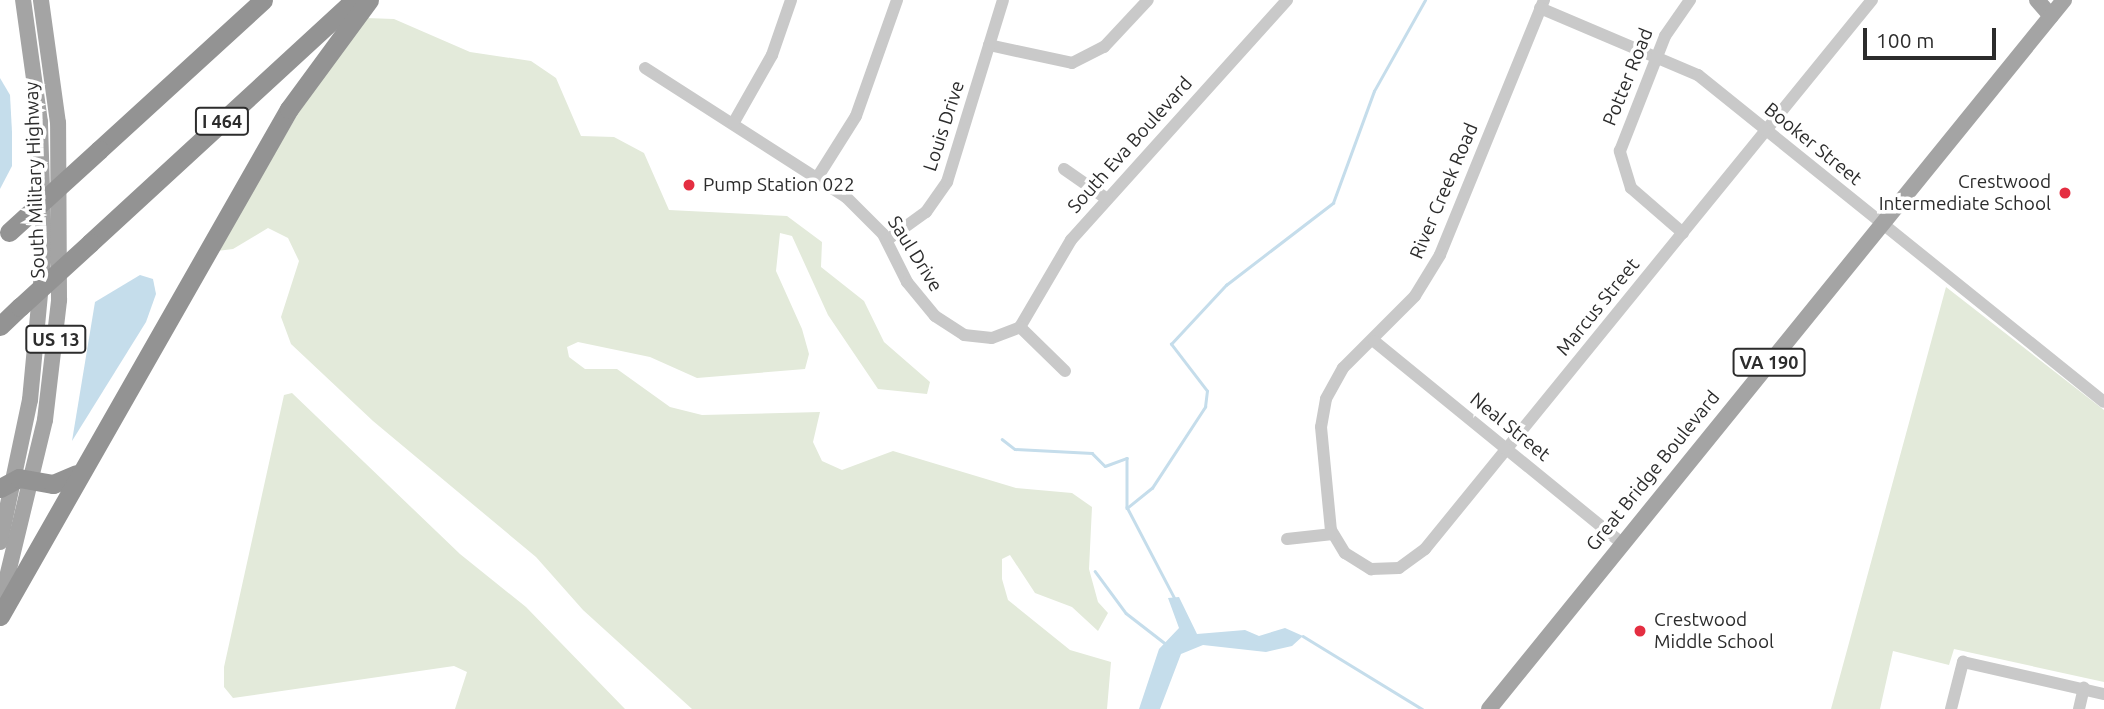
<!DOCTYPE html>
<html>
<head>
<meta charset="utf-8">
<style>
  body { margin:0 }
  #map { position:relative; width:2104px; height:709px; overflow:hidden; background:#fff; font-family:Ubuntu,sans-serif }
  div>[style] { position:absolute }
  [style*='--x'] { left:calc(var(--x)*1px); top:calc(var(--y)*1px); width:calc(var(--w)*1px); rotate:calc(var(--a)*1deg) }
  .green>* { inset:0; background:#e3eada }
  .water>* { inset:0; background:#c5ddeb }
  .stream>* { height:2.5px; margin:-1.25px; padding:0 1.25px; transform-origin:1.25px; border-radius:1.25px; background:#c5ddeb }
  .minor>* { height:12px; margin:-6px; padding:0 6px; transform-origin:6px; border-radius:6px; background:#c9c9c9 }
  .major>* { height:16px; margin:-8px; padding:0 8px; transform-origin:8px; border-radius:8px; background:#a4a4a4 }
  .highway>* { height:19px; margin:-9.5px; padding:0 9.5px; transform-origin:9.5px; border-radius:9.5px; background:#939393 }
  .highway-bridge>* { height:19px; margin:-9.5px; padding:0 9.5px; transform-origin:9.5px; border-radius:9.5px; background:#939393 }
  .dots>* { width:19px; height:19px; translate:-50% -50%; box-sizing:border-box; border:4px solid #fff; border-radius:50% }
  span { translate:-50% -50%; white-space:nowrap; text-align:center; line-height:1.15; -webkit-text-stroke:7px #fff; paint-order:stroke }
  .shield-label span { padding:2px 5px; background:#fff; border:2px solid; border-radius:5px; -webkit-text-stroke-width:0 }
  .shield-label { font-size:18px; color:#2c2c2c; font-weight:700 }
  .street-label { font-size:19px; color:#2c2c2c }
  .poi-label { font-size:19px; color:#2c2c2c }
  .right { translate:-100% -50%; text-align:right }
  .left { translate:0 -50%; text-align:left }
  .scale { position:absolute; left:1863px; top:28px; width:133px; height:32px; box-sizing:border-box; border:4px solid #2c2c2c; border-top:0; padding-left:9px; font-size:21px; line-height:24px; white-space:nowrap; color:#2c2c2c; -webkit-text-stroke:5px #fff; paint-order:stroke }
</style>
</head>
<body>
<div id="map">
  <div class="green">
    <i style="clip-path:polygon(366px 18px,394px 19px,470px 52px,531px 61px,556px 78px,581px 136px,614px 137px,644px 153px,669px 210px,787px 216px,822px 242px,821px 267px,864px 301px,884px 342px,930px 382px,927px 394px,878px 389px,828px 315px,792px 236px,780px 233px,776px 271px,802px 329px,809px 354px,805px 369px,697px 378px,650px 357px,578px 342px,567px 347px,569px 357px,585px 369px,617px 369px,670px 407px,702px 415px,820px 412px,813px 442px,822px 461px,842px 470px,893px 451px,1016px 488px,1072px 493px,1092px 507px,1089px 569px,1098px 602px,1108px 613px,1098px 631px,1072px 607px,1035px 593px,1010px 555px,1002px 559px,1002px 579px,1008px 600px,1070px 650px,1111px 662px,1107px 709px,692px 709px,583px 610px,536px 557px,373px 421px,291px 344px,281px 317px,299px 261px,288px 238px,268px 228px,233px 249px,217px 251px,299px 112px)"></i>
    <i style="clip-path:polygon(1946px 287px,2104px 410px,2104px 682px,1954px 649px,1949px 665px,1893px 651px,1880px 709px,1831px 709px)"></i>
    <i style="clip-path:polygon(292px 393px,460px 554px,526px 607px,625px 709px,455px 709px,467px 672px,454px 666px,233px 698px,224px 687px,224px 667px,284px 395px)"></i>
  </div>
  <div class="water">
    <i style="clip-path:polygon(0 78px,10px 95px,12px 132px,12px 166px,0 189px)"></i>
    <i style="clip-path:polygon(140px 275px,153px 279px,156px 294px,146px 322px,72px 441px,95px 302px)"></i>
    <i style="clip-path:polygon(1179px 597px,1197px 634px,1245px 630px,1259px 636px,1285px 628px,1303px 636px,1292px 646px,1266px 652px,1203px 645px,1181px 654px,1160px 709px,1139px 709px,1159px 649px,1179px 628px,1168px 598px)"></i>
  </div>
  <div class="stream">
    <i style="--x:1002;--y:439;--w:16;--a:38"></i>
    <i style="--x:1015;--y:449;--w:77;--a:3"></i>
    <i style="--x:1092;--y:453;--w:18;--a:45"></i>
    <i style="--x:1105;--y:466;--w:23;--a:-20"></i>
    <i style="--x:1127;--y:458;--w:50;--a:90"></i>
    <i style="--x:1095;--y:571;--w:52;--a:53.6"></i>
    <i style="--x:1126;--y:613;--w:51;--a:37.8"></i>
    <i style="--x:1174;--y:598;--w:102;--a:-117.6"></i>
    <i style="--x:1127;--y:508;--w:32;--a:-39"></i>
    <i style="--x:1152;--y:488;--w:97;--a:-56.8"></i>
    <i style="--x:1205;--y:407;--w:16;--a:-83"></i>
    <i style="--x:1207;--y:391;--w:59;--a:-127.5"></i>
    <i style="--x:1171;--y:344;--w:81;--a:-47"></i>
    <i style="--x:1226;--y:285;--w:135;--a:-37.5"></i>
    <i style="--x:1333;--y:203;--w:119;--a:-69.9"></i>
    <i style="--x:1374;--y:91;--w:104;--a:-60.7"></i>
    <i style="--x:1303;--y:636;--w:140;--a:31.5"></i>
  </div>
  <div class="minor">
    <i style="--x:1544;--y:0;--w:275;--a:112.2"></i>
    <i style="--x:1440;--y:255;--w:48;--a:121.4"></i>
    <i style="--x:1415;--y:296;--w:102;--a:135"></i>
    <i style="--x:1343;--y:368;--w:35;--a:119"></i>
    <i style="--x:1326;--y:399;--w:28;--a:100"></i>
    <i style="--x:1321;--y:427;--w:103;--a:84.5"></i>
    <i style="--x:1331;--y:530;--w:27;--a:59"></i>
    <i style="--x:1345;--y:553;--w:31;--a:32"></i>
    <i style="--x:1371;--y:569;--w:28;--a:-2"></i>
    <i style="--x:1399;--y:568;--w:32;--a:-36"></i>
    <i style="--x:1425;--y:549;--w:708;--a:-50.85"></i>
    <i style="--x:1540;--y:8;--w:172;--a:23"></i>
    <i style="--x:1698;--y:75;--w:521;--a:38.85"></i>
    <i style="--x:989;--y:45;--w:85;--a:12.2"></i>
    <i style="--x:1072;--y:63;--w:36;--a:-27"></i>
    <i style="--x:1104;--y:47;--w:64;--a:-46.9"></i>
    <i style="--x:645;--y:68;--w:239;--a:32.7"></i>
    <i style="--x:846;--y:197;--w:52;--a:45"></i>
    <i style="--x:883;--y:234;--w:54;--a:63.4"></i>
    <i style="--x:907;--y:282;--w:44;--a:50.5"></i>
    <i style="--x:935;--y:316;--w:35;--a:33"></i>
    <i style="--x:964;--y:335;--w:28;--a:6"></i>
    <i style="--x:992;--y:338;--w:30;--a:-21"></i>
    <i style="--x:1020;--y:327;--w:101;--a:-59.6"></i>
    <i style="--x:1071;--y:240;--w:323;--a:-48"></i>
    <i style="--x:734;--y:122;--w:77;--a:-60.4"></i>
    <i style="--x:772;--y:55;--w:58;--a:-70.9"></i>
    <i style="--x:1064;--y:169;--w:52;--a:34.9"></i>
    <i style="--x:817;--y:178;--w:73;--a:-57.8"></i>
    <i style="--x:856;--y:116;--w:123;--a:-70.5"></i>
    <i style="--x:1683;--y:233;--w:69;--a:-139.1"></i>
    <i style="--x:1631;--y:188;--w:39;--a:-107"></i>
    <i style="--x:1620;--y:151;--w:123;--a:-68.6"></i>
    <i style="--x:1665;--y:36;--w:44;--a:-55.2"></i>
    <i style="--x:887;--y:240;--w:48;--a:-35.7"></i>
    <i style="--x:926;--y:212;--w:37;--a:-55"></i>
    <i style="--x:947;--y:182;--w:190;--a:-72.9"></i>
    <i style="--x:1020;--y:327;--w:63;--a:44.4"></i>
    <i style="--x:1374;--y:341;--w:320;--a:39.2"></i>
    <i style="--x:1287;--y:539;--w:46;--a:-6.2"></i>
    <i style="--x:1951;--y:709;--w:49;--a:-75.7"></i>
    <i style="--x:1963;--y:662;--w:145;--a:12.8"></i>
    <i style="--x:2079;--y:709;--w:22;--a:-77"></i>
  </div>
  <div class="major">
    <i style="--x:2037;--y:0;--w:21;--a:49"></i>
    <i style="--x:0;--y:542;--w:145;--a:-78.1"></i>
    <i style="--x:30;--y:400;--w:149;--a:-84.6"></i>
    <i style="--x:44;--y:252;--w:130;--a:-91.8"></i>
    <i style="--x:40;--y:122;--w:123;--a:-97.9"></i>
    <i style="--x:0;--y:606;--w:191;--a:-76.4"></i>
    <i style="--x:45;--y:420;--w:121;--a:-83.3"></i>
    <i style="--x:59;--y:300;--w:177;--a:-90.3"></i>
    <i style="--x:58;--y:123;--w:124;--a:-97.9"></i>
    <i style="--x:1489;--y:709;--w:913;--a:-50.96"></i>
  </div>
  <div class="highway">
    <i style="--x:99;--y:150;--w:222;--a:-42.4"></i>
    <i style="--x:90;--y:243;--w:359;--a:-42.6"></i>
    <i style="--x:0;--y:326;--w:28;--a:-44"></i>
    <i style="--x:0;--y:488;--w:21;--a:-28"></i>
    <i style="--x:19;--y:478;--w:35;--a:10"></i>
    <i style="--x:53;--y:484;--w:25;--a:-23"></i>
    <i style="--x:0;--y:616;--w:584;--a:-60.32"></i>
    <i style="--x:289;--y:109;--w:135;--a:-53.7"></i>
  </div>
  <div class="highway-bridge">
    <i style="--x:9;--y:232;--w:122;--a:-42.3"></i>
    <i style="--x:20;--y:307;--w:95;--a:-42.4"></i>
  </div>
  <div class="dots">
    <i style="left:689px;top:185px;background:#e42e41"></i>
    <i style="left:2065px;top:193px;background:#e42e41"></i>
    <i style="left:1640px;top:631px;background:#e42e41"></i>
  </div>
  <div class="shield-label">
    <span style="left:222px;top:121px">I 464</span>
    <span style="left:56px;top:339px">US 13</span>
    <span style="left:1769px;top:362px">VA 190</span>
  </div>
  <div class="street-label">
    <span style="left:1628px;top:77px;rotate:-68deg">Potter Road</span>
    <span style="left:944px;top:126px;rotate:-72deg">Louis Drive</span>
    <span style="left:1813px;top:144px;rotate:39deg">Booker Street</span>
    <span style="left:1130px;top:145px;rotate:-48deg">South Eva Boulevard</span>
    <span style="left:35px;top:180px;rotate:-92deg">South Military Highway</span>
    <span style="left:1444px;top:191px;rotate:-67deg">River Creek Road</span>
    <span style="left:915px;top:254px;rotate:58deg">Saul Drive</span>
    <span style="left:1598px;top:307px;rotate:-51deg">Marcus Street</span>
    <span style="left:1510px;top:427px;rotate:39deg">Neal Street</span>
    <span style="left:1653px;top:471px;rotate:-51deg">Great Bridge Boulevard</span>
  </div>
  <div class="poi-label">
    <span class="right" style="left:2051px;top:193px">Crestwood<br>Intermediate School</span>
    <span class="left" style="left:703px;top:185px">Pump Station 022</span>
    <span class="left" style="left:1654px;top:631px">Crestwood<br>Middle School</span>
  </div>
  <div class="scale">100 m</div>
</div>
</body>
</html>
